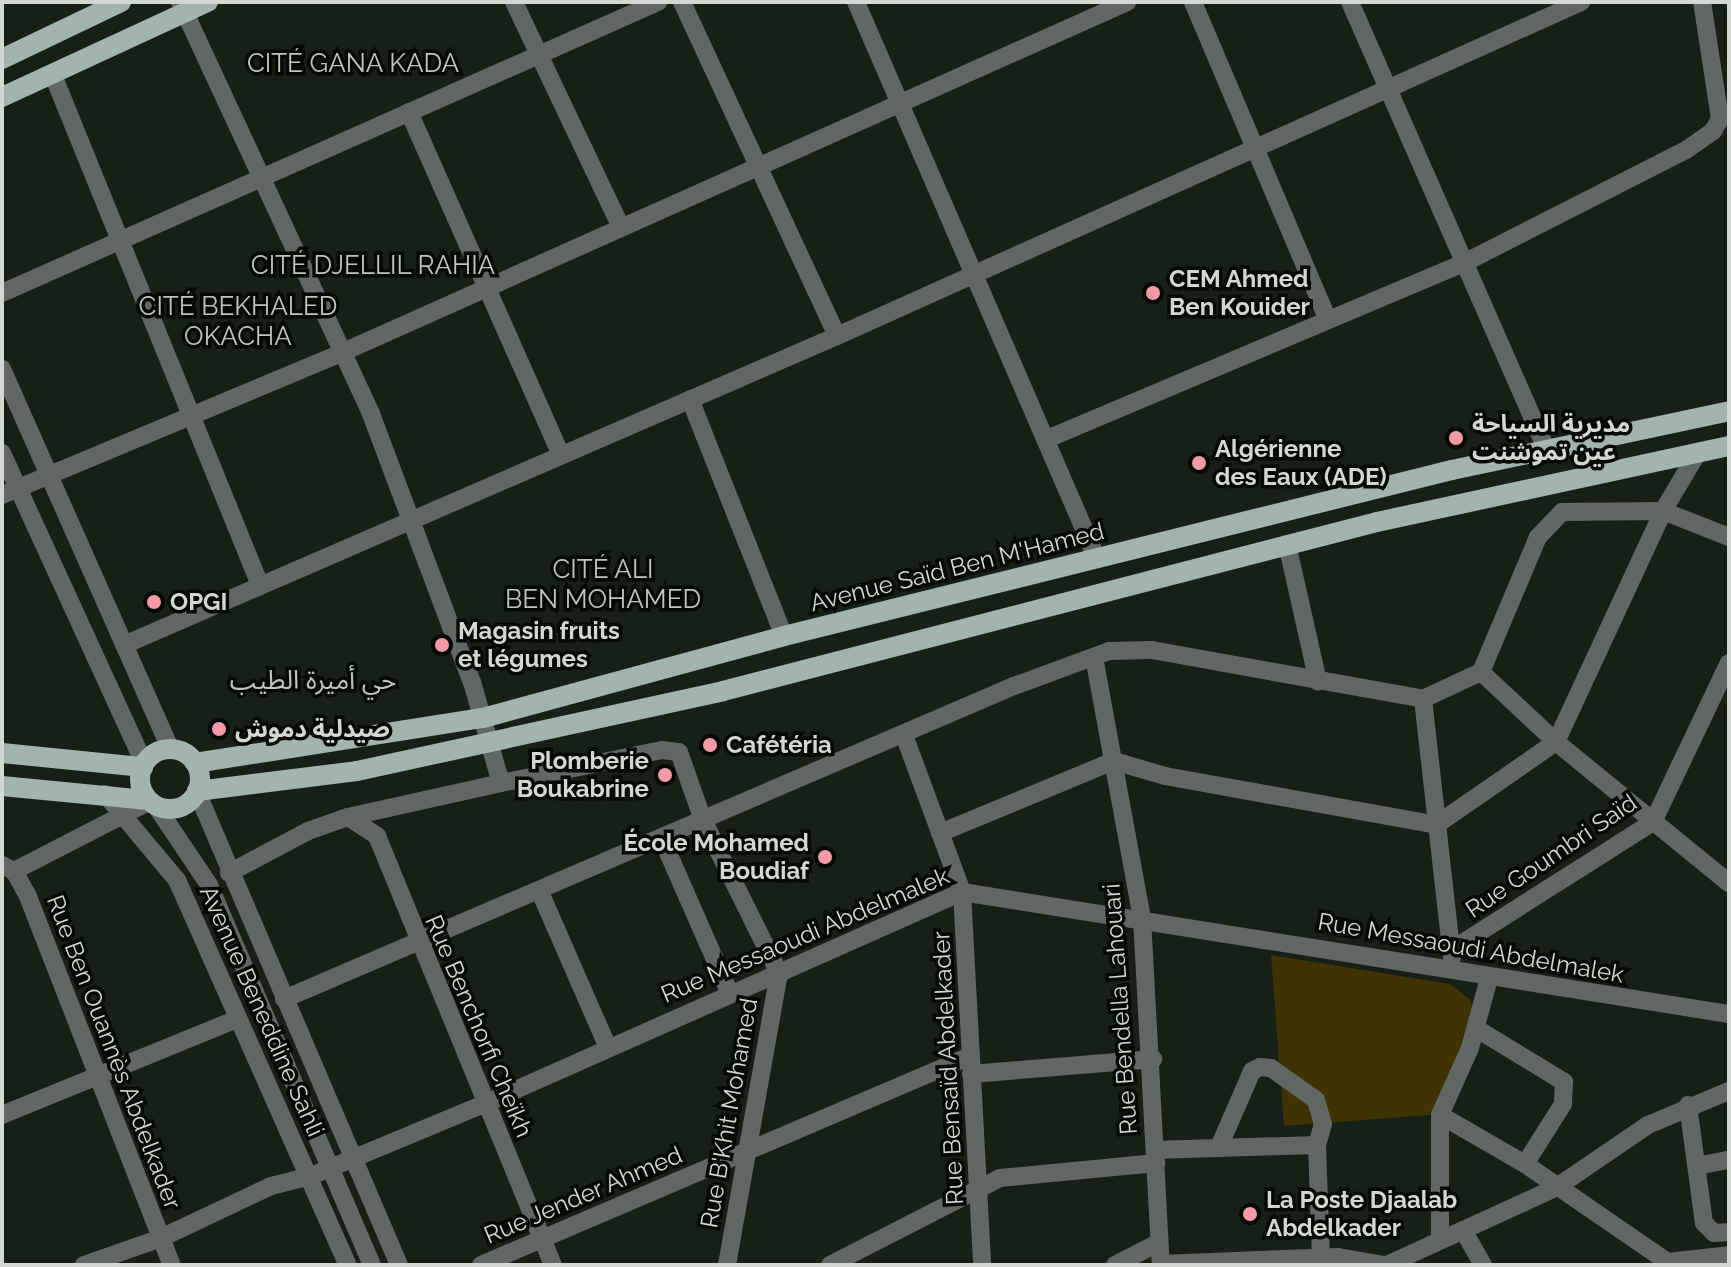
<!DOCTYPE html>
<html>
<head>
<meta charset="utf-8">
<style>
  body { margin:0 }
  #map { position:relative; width:1731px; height:1267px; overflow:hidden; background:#162018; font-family:Raleway,"Noto Sans Arabic",sans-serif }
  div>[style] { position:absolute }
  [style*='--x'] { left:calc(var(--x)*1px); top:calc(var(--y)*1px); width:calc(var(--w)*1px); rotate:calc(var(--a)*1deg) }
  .green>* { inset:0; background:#3f3302 }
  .minor>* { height:18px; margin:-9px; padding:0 9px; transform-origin:9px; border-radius:9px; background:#606765 }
  .major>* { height:20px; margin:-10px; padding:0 10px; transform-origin:10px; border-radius:10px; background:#a3b3af }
  .major>.ring { margin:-10px; padding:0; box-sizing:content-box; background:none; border:20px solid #a3b3af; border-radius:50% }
  .dots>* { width:22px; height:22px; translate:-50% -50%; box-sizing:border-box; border:4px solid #050906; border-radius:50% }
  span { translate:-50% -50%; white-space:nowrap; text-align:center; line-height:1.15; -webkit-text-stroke:7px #050906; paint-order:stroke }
  .poi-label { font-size:24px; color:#d2d9d2; font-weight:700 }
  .left { translate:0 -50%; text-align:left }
  .right { translate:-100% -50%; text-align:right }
  .street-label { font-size:24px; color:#d2d9d2 }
  .neighbourhood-label { font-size:26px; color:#bac8bc }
  .frame { position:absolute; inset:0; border:4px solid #d2d9d2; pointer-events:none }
</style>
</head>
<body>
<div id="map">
  <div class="green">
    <i style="clip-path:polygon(1271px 955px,1450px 984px,1471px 1000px,1473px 1027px,1430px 1115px,1284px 1126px)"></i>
  </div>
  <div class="minor">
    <i style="--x:180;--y:2;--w:454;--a:65.1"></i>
    <i style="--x:371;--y:414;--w:286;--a:69.4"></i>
    <i style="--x:472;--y:682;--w:105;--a:74"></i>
    <i style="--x:501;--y:783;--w:164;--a:-11.6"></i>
    <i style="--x:662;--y:750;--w:17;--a:7"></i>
    <i style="--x:679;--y:752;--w:72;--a:70.6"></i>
    <i style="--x:703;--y:820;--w:171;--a:63.6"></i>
    <i style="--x:779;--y:973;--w:297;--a:100.1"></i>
    <i style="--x:514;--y:2;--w:247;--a:64.6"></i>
    <i style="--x:682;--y:2;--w:368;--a:65.1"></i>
    <i style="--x:856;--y:2;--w:607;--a:66.6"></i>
    <i style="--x:1193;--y:2;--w:345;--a:67"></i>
    <i style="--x:1350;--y:2;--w:490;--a:66.3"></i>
    <i style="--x:53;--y:75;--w:550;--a:67.91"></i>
    <i style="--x:409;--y:112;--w:375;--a:66.1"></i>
    <i style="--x:2;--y:293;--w:718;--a:-23.92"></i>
    <i style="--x:2;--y:369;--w:415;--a:66.1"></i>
    <i style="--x:690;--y:399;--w:255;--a:68.4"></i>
    <i style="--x:1047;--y:439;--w:453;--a:-22.9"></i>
    <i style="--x:1464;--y:263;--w:249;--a:-27"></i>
    <i style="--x:1686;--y:150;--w:33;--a:-35"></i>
    <i style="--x:1713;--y:131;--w:14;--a:-60"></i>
    <i style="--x:1720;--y:119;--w:118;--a:-98.7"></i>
    <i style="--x:2;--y:453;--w:341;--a:65.4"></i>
    <i style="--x:2;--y:495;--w:368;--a:-22.7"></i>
    <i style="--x:341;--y:353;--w:861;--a:-24.06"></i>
    <i style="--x:1287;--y:544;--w:141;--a:77.3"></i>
    <i style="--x:124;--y:645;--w:777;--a:-23.43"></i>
    <i style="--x:837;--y:336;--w:816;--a:-24.18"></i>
    <i style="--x:1094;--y:657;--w:265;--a:79.6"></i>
    <i style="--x:1142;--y:918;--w:348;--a:86.9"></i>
    <i style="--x:1481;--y:672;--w:103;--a:43"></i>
    <i style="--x:1556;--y:742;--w:223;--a:39.2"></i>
    <i style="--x:1423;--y:699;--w:260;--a:83.6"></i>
    <i style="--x:904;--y:735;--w:167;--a:69.7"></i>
    <i style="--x:962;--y:892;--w:374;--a:86.9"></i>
    <i style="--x:197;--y:792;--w:514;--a:66.87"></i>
    <i style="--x:105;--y:794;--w:112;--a:50.1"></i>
    <i style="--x:177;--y:880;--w:421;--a:66.1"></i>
    <i style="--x:156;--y:806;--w:95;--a:56.1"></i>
    <i style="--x:209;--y:885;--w:413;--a:66.8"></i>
    <i style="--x:348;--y:817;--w:35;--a:33"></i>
    <i style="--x:377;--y:836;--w:464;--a:67.7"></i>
    <i style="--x:940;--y:833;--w:188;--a:-22.5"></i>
    <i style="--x:1114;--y:761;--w:53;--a:16.4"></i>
    <i style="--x:1165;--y:776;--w:275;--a:10.2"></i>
    <i style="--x:1436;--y:825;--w:146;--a:-34.7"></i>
    <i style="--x:1556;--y:742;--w:255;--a:-65.1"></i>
    <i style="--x:1663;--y:511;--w:69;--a:-59.3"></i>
    <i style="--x:662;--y:839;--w:169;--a:66.3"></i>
    <i style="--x:2;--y:865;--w:13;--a:27"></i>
    <i style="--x:14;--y:871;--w:26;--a:61"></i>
    <i style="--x:27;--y:894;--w:398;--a:68.7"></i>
    <i style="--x:14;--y:871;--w:153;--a:-27.2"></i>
    <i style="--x:229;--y:873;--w:89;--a:-28"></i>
    <i style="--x:308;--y:831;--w:42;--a:-19.3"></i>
    <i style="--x:348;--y:817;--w:157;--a:-12.5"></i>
    <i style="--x:540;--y:892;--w:167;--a:66.4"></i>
    <i style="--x:1453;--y:949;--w:237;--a:-32.4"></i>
    <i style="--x:1653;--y:822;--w:176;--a:-64.5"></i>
    <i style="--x:284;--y:999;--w:794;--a:-23.21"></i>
    <i style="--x:1014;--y:686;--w:101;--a:-20.2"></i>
    <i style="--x:1109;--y:651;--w:43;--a:-1.3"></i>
    <i style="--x:1152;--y:650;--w:275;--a:10.2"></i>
    <i style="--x:1423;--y:699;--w:64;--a:-25"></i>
    <i style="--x:1481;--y:672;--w:147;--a:-67.1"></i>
    <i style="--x:1538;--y:537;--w:35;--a:-46"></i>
    <i style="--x:1562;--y:512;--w:101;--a:-0.6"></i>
    <i style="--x:1663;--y:511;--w:71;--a:21.5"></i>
    <i style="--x:1477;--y:1029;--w:102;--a:31.3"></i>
    <i style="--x:1564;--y:1082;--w:22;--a:93"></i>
    <i style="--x:1563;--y:1104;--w:71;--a:122.3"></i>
    <i style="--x:971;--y:1074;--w:183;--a:-4.7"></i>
    <i style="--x:1688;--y:1105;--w:119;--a:82.3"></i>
    <i style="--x:1704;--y:1223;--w:14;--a:45"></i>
    <i style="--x:1714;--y:1233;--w:15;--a:-4"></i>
    <i style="--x:2;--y:1115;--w:254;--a:-22.2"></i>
    <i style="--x:1440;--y:1115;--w:98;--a:30"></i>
    <i style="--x:1525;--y:1164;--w:178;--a:34.5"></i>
    <i style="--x:1219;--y:1147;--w:83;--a:-66.5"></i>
    <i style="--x:1252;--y:1071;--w:9;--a:-27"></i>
    <i style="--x:1260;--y:1067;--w:11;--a:5"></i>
    <i style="--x:1271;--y:1068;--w:55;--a:35.4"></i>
    <i style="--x:1316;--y:1100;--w:25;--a:74"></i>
    <i style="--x:1323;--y:1124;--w:22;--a:106"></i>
    <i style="--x:1155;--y:1150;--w:162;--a:-1.8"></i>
    <i style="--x:1317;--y:1145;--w:112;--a:88"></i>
    <i style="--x:1697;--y:1166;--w:33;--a:-11"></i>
    <i style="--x:1463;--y:1230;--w:40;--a:60.3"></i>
    <i style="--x:1440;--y:1238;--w:123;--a:-90"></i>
    <i style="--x:1440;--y:1115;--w:73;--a:-65.9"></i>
    <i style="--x:1470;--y:1048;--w:73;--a:-74.8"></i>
    <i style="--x:1668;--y:1262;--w:61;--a:-6.5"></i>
    <i style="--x:1161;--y:1264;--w:177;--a:-2.3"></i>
    <i style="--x:1338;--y:1257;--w:47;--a:9.9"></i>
    <i style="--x:84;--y:1265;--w:82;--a:-19.3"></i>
    <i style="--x:161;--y:1238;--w:122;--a:-25.3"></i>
    <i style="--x:271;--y:1186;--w:41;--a:-14"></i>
    <i style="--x:311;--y:1176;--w:190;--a:-22.6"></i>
    <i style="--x:486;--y:1103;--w:521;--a:-23.91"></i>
    <i style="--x:962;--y:892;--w:777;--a:9.04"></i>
    <i style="--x:481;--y:1265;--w:532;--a:-23.14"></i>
    <i style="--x:830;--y:1265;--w:191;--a:-27.1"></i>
    <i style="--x:1000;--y:1178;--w:157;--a:-5.5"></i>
    <i style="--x:1115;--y:1265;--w:48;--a:-27.1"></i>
    <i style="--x:1387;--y:1265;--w:187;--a:-24.6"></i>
    <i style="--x:1557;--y:1187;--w:110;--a:-34.3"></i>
    <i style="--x:1648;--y:1125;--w:88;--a:-22.8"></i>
  </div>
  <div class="major">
    <i style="--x:2;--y:59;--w:132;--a:-25.6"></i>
    <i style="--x:2;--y:97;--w:227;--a:-24.8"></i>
    <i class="ring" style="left:140px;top:749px;width:40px;height:40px"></i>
    <i style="--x:2;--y:753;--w:142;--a:5.7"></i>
    <i style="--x:195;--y:763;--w:291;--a:-8.9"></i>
    <i style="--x:483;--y:718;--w:312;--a:-15.2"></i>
    <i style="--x:784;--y:636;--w:688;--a:-13.96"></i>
    <i style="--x:1452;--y:470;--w:283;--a:-12"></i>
    <i style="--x:2;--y:786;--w:147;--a:5.5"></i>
    <i style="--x:197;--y:791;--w:161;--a:-7.1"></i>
    <i style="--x:357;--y:771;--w:375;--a:-12.3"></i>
    <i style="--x:723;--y:691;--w:675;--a:-14.49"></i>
    <i style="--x:1377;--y:522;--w:360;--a:-12.2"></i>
  </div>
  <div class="dots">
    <i style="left:1153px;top:293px;background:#f49aa6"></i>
    <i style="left:1456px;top:438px;background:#f49aa6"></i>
    <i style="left:1199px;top:463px;background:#f49aa6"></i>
    <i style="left:154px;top:602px;background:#f49aa6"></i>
    <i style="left:442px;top:645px;background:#f49aa6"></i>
    <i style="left:219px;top:729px;background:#f49aa6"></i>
    <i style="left:710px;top:745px;background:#f49aa6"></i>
    <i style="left:665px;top:775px;background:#f49aa6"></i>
    <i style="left:825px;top:857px;background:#f49aa6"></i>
    <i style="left:1250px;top:1214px;background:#f49aa6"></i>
  </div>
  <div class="poi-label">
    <span class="left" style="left:1169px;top:293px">CEM Ahmed<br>Ben Kouider</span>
    <span class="left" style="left:1472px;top:438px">مديرية السياحة<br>عين تموشنت</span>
    <span class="left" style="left:1215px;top:463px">Algérienne<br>des Eaux (ADE)</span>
    <span class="left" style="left:170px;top:602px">OPGI</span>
    <span class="left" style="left:458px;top:645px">Magasin fruits<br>et légumes</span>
    <span class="left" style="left:235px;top:729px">صيدلية دموش</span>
    <span class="left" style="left:726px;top:745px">Cafétéria</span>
    <span class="right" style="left:649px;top:775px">Plomberie<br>Boukabrine</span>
    <span class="right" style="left:809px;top:857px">École Mohamed<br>Boudiaf</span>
    <span class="left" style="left:1266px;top:1214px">La Poste Djaalab<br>Abdelkader</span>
  </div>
  <div class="street-label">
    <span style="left:957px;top:567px;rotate:-14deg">Avenue Saïd Ben M'Hamed</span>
    <span style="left:1551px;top:856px;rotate:-34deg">Rue Goumbri Saïd</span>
    <span style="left:805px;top:935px;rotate:-23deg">Rue Messaoudi Abdelmalek</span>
    <span style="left:1471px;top:948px;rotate:10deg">Rue Messaoudi Abdelmalek</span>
    <span style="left:1120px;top:1009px;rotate:-94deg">Rue Bendella Lahouari</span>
    <span style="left:262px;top:1011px;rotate:66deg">Avenue Beneddine Sahli</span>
    <span style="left:479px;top:1026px;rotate:67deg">Rue Benchorfi Cheïkh</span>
    <span style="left:114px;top:1052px;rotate:69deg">Rue Ben Ouannès Abdelkader</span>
    <span style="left:948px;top:1068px;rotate:-93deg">Rue Bensaïd Abdelkader</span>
    <span style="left:729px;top:1113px;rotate:-80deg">Rue B'Khit Mohamed</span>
    <span style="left:583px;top:1195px;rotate:-23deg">Rue Jender Ahmed</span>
  </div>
  <div class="neighbourhood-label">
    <span style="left:353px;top:64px">CITÉ GANA KADA</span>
    <span style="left:373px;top:266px">CITÉ DJELLIL RAHIA</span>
    <span style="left:238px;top:322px">CITÉ BEKHALED<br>OKACHA</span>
    <span style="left:603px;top:585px">CITÉ ALI<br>BEN MOHAMED</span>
    <span style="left:313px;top:681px">حي أميرة الطيب</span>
  </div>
  <div class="frame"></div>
</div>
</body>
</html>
